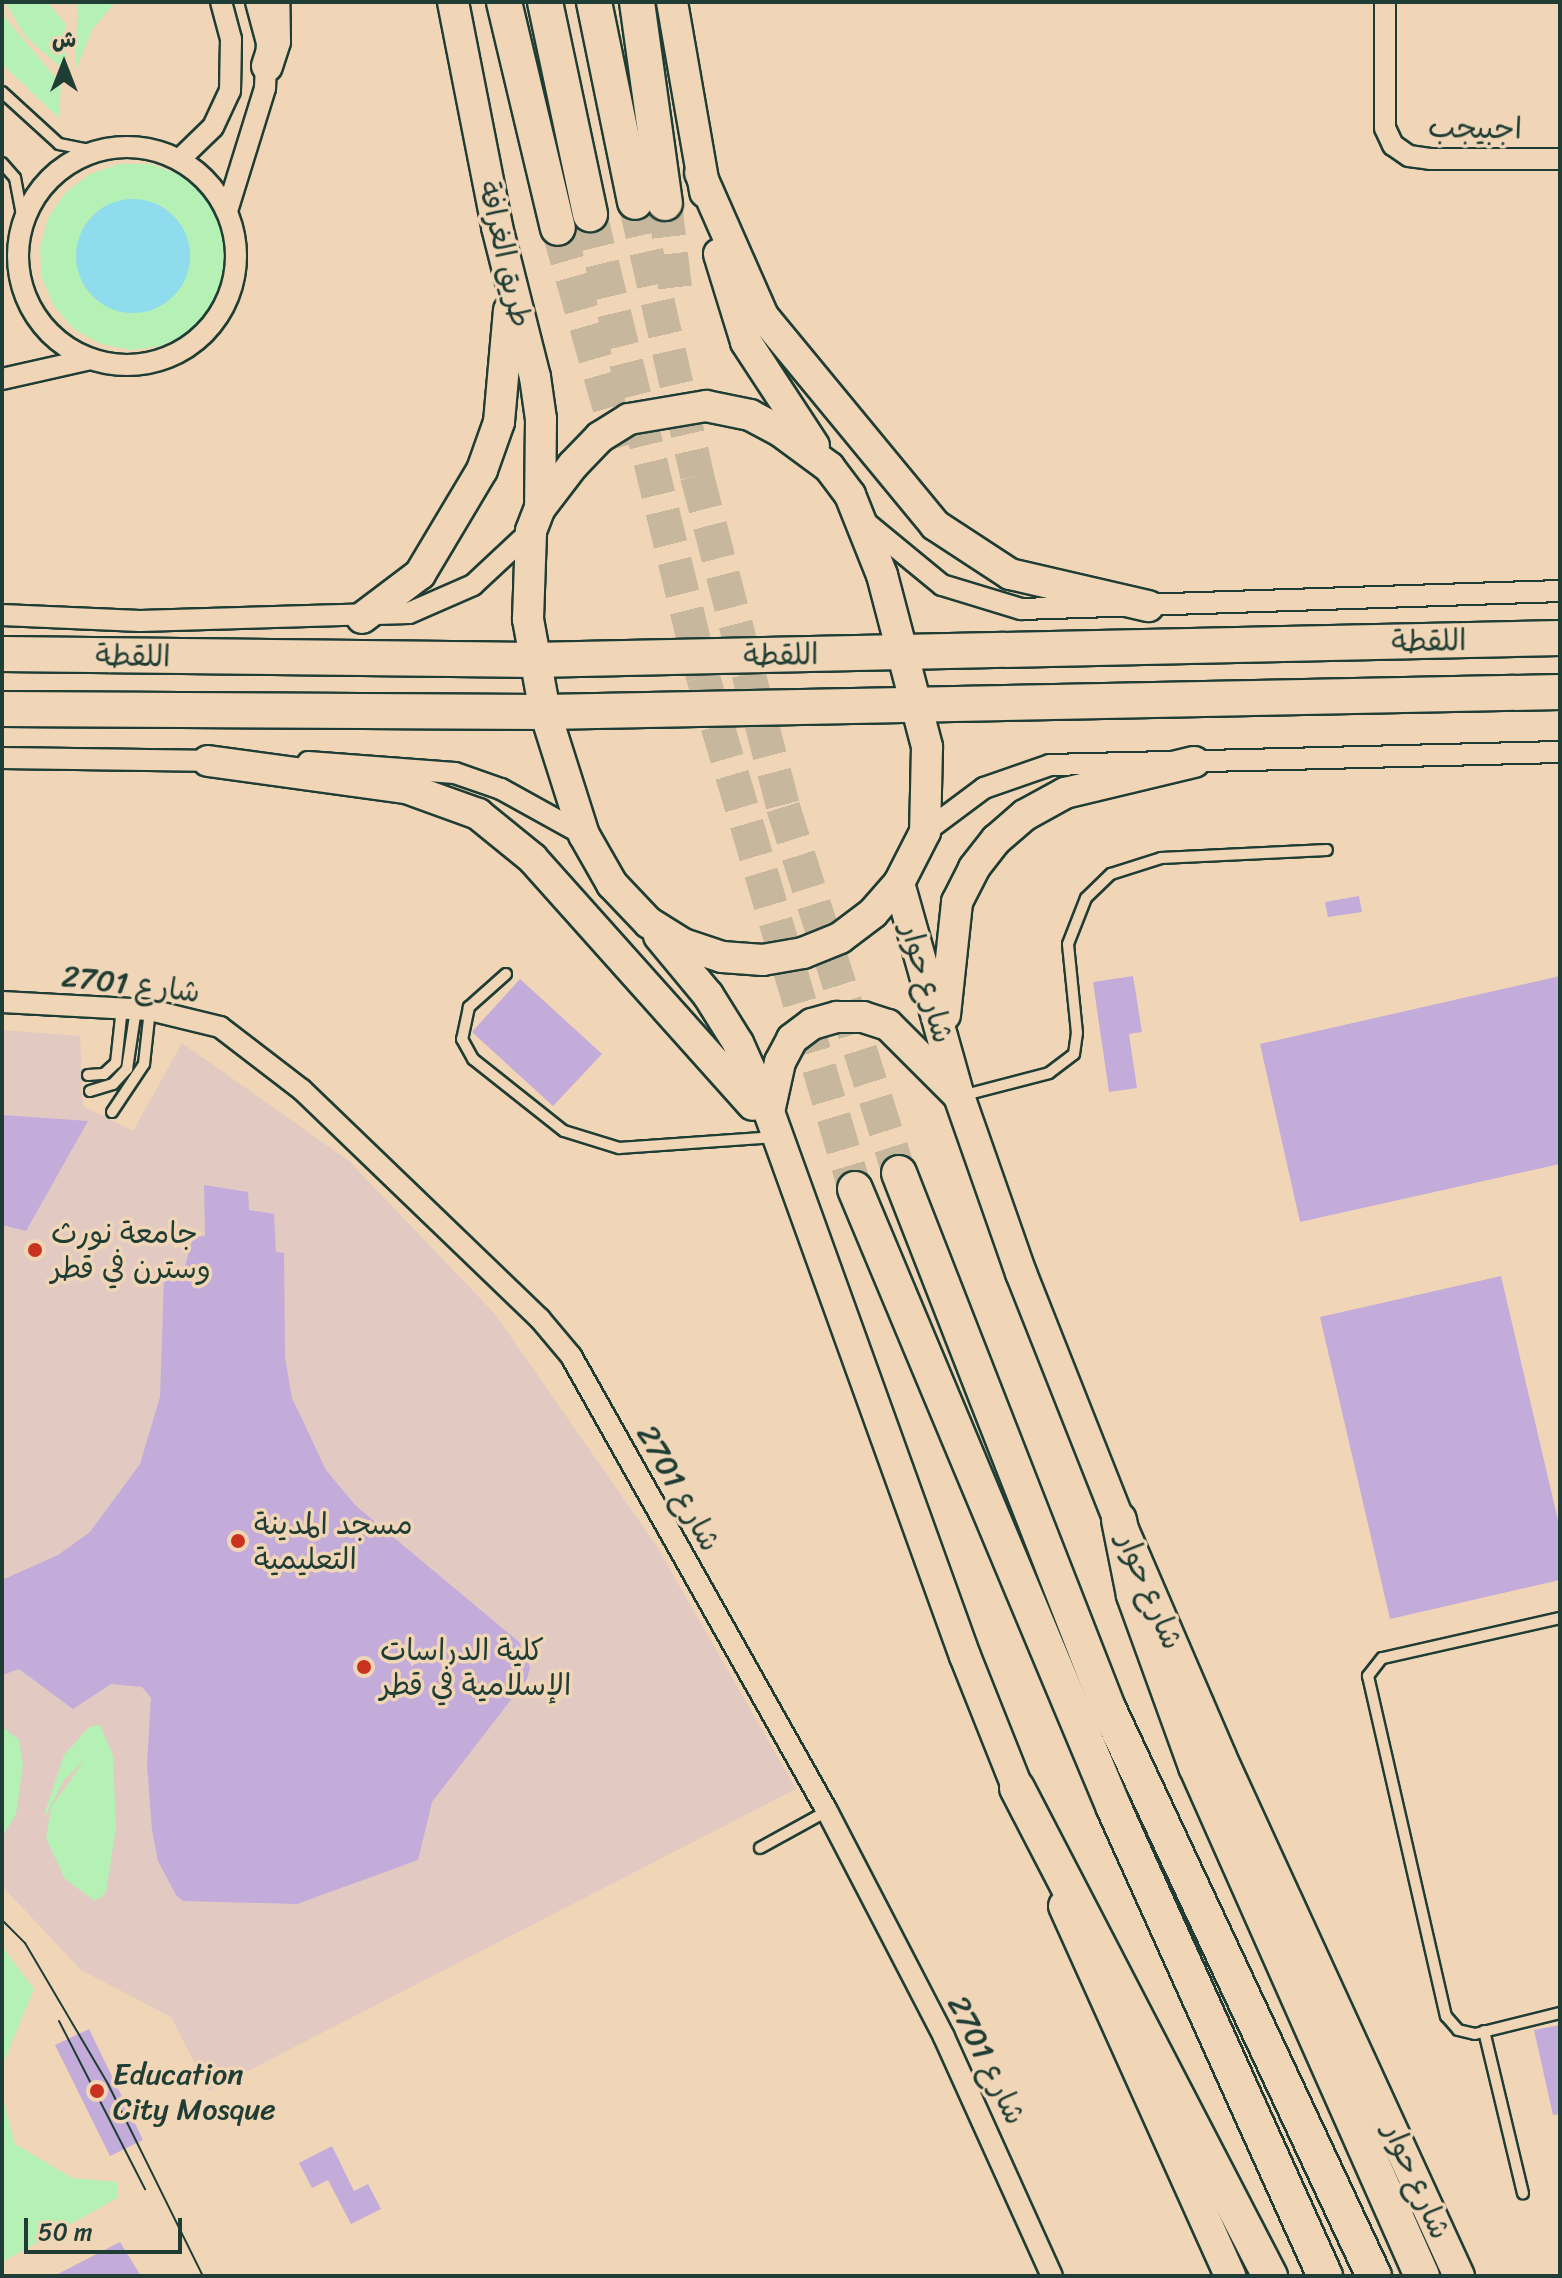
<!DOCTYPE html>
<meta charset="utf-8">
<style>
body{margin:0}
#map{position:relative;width:1562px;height:2278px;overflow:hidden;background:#f0d6b7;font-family:Sriracha,"Playpen Sans Arabic",sans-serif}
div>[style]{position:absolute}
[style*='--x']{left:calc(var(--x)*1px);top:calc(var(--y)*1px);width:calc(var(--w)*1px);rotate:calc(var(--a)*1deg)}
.built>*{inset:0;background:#e2c9c2}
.green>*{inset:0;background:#b5f0b5}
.water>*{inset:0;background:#8edcec}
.round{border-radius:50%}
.building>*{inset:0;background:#c3abda}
.trunk-tunnel>*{height:34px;margin-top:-17px;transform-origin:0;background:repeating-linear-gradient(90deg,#c6b79d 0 34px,transparent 0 51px)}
.roads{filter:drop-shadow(2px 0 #1f3d34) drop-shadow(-2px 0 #1f3d34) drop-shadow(0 2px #1f3d34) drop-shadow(0 -2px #1f3d34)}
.service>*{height:10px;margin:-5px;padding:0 5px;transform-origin:5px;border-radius:5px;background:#f0d6b7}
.minor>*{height:20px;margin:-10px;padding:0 10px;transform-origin:10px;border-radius:10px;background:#f0d6b7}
.minor>.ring{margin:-10px;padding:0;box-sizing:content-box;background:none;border:20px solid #f0d6b7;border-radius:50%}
.secondary>*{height:30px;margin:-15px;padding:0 15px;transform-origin:15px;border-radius:15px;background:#f0d6b7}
.primary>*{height:34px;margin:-17px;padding:0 17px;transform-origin:17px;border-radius:17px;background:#f0d6b7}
.trunk>*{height:34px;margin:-17px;padding:0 17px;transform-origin:17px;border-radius:17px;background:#f0d6b7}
.tram>*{height:2px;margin:-1px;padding:0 1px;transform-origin:1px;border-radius:1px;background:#1f3d34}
.dots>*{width:22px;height:22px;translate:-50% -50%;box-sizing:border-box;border:4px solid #f0d6b7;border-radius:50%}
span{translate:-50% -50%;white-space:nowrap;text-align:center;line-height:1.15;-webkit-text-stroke:7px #f0d6b7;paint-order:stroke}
.street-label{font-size:30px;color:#1f3d34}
.poi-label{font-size:30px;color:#1f3d34}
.left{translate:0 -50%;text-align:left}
.frame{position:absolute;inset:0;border:4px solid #1f3d34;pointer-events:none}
.north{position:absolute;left:24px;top:24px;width:80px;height:80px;-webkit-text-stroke:6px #f0d6b7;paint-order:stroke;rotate:0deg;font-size:22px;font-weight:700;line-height:32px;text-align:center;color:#1f3d34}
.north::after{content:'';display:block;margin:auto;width:28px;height:36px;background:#1f3d34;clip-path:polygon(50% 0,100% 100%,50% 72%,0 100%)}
.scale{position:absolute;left:24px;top:2218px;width:158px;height:36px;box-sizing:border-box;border:4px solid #1f3d34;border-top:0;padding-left:10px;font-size:24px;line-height:28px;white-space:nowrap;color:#1f3d34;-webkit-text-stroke:6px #f0d6b7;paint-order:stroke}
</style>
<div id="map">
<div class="built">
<i style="clip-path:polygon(2px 1030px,80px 1036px,83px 1106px,133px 1131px,182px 1043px,349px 1161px,495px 1314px,656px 1545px,796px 1789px,209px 2091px,171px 2017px,81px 1970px,2px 1886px)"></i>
</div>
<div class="green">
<i style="clip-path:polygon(5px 2px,47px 2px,65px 23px,66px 72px,25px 36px)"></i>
<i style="clip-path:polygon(78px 2px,115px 2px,92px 30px,75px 72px)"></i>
<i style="clip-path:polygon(2px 14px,61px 84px,59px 118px,2px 64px)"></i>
<i style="clip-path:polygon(evenodd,119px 164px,151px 164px,180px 175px,204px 195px,221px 221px,228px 252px,224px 283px,210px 311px,189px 333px,161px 346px,131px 350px,101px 344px,74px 329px,54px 306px,42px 278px,40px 248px,48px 218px,65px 193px,90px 174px,119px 164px,133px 199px,165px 208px,178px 220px,190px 251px,189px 268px,158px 307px,128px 313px,99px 302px,76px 254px,89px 219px,101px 208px,133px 199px)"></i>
<i style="clip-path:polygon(100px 1725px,113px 1756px,116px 1827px,106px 1893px,95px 1901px,65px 1879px,46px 1838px,51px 1807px,84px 1761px,64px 1780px,45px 1817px,45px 1812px,64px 1755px,89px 1727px)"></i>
<i style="clip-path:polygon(2px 1727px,19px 1740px,23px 1764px,16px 1815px,2px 1837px)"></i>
<i style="clip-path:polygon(2px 1946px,34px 1989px,2px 2066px)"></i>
<i style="clip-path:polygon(2px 2095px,15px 2144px,72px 2178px,118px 2182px,117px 2198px,2px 2262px)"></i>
</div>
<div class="water">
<i class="round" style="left:76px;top:199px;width:114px;height:114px"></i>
</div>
<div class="building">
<i style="clip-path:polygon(1359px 896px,1362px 912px,1328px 917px,1325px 902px)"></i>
<i style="clip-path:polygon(1133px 976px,1142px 1032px,1129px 1034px,1137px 1088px,1109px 1092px,1093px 982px)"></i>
<i style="clip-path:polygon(1560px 976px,1560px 1164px,1300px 1222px,1260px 1044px)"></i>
<i style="clip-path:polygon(520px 979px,602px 1054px,553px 1106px,472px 1032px)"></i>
<i style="clip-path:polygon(2px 1115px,88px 1121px,26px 1231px,2px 1225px)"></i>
<i style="clip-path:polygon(204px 1185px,248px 1192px,249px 1210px,274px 1214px,276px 1252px,284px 1253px,285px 1357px,292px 1398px,326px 1470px,356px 1506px,519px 1642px,530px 1667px,527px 1679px,432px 1802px,418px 1860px,297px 1904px,183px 1901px,176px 1895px,158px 1861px,152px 1830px,147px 1764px,151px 1698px,142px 1687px,111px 1684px,73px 1709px,19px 1669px,2px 1675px,2px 1580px,58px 1555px,90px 1532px,140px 1464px,160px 1397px,164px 1281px,184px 1270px,193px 1237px,205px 1236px)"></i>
<i style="clip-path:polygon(1501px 1276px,1560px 1529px,1560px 1580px,1390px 1619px,1320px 1317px)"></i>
<i style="clip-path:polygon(1560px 2025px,1560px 2114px,1553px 2115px,1534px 2030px)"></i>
<i style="clip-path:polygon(89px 2029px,143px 2140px,110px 2156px,55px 2045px)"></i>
<i style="clip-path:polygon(332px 2146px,354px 2191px,368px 2184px,381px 2209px,351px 2224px,328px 2180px,312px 2188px,299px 2163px)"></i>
<i style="clip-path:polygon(120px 2242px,141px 2276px,54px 2276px)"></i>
</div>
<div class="trunk-tunnel">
<i style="--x:635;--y:202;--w:281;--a:77.2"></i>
<i style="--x:697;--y:476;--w:342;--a:75.4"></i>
<i style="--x:783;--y:807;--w:384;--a:72.4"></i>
<i style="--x:665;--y:203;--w:95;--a:83.3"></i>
<i style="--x:590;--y:214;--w:477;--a:76.3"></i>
<i style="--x:703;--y:677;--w:534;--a:73.47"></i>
<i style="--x:558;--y:228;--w:228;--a:74"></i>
</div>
<div class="roads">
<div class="service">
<i style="--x:2;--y:92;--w:77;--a:42.4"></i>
<i style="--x:59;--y:144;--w:37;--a:11"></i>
<i style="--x:2;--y:163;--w:20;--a:49"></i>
<i style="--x:15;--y:178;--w:43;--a:79.2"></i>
<i style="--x:506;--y:974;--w:50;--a:138.3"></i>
<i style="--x:469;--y:1007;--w:33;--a:102"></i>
<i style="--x:462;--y:1039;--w:23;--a:61"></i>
<i style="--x:473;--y:1059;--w:116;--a:38.4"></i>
<i style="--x:564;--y:1131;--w:58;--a:17.2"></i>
<i style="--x:619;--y:1148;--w:157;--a:-4"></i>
<i style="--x:88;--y:1075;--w:16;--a:-4"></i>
<i style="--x:104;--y:1074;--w:16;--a:-43"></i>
<i style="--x:116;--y:1063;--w:55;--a:-83.8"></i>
<i style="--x:90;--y:1091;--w:24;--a:-17"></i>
<i style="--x:113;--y:1084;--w:21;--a:-47"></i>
<i style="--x:127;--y:1069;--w:61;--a:-81.5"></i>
<i style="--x:961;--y:1096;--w:91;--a:-14.6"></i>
<i style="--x:1049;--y:1073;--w:31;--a:-37"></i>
<i style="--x:1074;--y:1054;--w:21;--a:-82"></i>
<i style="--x:1077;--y:1033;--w:89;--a:-95.8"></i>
<i style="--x:1068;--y:944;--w:49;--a:-68.6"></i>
<i style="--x:1086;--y:898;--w:35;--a:-44"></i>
<i style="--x:1111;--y:874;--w:52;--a:-17.7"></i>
<i style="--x:1161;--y:858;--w:166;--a:-2.8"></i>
<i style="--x:112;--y:1112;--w:58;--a:-56.3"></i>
<i style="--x:144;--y:1064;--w:54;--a:-83.7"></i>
<i style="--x:1560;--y:1618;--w:182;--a:167.3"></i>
<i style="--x:1382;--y:1658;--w:23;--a:128"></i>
<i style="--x:1368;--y:1676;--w:349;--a:77.1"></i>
<i style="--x:1446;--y:2016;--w:18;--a:49"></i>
<i style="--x:1458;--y:2030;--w:17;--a:13"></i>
<i style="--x:1475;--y:2034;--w:88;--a:-13.9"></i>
<i style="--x:760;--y:1848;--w:77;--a:-28.9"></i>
<i style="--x:1484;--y:2031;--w:167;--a:76.5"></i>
</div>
<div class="minor">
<i style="--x:1385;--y:2;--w:126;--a:90"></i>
<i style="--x:1385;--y:128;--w:19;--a:65"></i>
<i style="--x:1393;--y:145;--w:19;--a:35"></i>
<i style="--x:1409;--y:156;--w:21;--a:8"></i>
<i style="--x:1430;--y:159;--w:130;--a:0"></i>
<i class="ring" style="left:18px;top:147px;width:198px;height:198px"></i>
<i style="--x:179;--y:160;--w:47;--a:-44.1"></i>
<i style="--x:213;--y:127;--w:40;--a:-65"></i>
<i style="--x:230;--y:91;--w:52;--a:-88.9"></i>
<i style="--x:231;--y:39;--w:38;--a:-105"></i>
<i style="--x:227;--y:211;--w:129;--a:-72.8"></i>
<i style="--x:265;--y:88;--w:45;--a:-87.5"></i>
<i style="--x:267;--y:43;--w:42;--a:-105"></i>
<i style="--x:2;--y:379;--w:91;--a:-12.7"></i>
<i style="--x:864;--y:521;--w:101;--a:39.4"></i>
<i style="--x:942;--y:585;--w:83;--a:16.9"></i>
<i style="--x:1021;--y:609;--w:539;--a:-1.91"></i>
<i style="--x:2;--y:615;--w:138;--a:2.5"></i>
<i style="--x:140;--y:621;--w:269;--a:-1.7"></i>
<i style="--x:409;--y:613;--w:70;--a:-23.6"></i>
<i style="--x:473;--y:585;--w:79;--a:-43"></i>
<i style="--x:2;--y:758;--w:218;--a:0.8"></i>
<i style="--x:308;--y:762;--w:147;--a:4.3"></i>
<i style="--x:455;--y:773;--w:49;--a:19.2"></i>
<i style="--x:501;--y:789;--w:95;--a:29"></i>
<i style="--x:925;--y:832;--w:74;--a:-36.7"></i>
<i style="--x:984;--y:788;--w:70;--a:-19.2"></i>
<i style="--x:1050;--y:765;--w:510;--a:-1.46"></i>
<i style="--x:2;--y:1002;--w:148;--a:3.1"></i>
<i style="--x:150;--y:1010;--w:72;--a:13.7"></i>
<i style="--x:220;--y:1027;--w:103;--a:37.5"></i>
<i style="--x:302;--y:1090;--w:330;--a:43.9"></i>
<i style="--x:540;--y:1319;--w:48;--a:50"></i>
<i style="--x:571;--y:1356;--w:522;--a:60.64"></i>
<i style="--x:827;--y:1811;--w:254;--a:62.6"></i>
<i style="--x:944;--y:2037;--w:262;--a:65.7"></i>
</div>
<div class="secondary">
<i style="--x:453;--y:2;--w:229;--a:78.9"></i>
<i style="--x:497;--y:227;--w:155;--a:75.8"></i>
<i style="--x:535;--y:377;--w:42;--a:81.9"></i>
<i style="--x:541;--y:419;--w:89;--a:90.6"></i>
<i style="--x:672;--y:2;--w:193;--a:80.1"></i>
<i style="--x:267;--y:66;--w:26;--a:-72"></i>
<i style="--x:275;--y:41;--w:39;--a:-91"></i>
<i style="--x:700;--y:173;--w:156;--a:66.2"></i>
<i style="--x:763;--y:316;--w:271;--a:50.5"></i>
<i style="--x:935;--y:525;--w:90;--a:33.2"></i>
<i style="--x:1010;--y:574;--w:142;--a:13.1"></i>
<i style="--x:719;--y:254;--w:92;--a:72.9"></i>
<i style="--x:746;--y:342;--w:124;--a:56.8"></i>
<i style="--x:706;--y:406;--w:45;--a:11.6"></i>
<i style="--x:750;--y:415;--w:34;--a:28"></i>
<i style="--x:780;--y:431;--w:61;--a:36.3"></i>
<i style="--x:829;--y:467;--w:35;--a:53"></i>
<i style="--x:850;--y:495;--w:86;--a:68.2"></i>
<i style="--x:882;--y:575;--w:178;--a:75.3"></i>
<i style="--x:927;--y:747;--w:85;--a:91.3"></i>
<i style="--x:925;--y:832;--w:57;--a:117"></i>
<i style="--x:899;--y:883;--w:40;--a:131"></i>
<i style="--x:873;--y:913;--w:41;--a:142.9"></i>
<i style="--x:840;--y:938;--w:40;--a:158"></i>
<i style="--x:803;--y:953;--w:41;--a:170.1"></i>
<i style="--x:763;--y:960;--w:41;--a:-175.8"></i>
<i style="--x:722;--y:957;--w:41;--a:-161.6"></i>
<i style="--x:683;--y:944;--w:40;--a:-148"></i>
<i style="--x:649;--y:923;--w:54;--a:-133.5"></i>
<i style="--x:612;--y:884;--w:56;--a:-119.7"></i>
<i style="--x:584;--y:835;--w:129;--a:-107.6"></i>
<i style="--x:545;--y:712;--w:95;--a:-100.4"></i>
<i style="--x:528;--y:619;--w:88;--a:-88"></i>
<i style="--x:531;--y:531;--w:25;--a:-69"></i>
<i style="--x:540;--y:508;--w:54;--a:-52.5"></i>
<i style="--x:573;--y:465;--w:39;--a:-46"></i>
<i style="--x:600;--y:437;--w:34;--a:-32"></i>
<i style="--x:629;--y:419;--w:78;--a:-9.6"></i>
<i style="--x:362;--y:618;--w:73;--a:-37.2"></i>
<i style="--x:420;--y:574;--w:121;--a:-59.2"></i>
<i style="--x:482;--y:470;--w:51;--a:-70.5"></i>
<i style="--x:499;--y:422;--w:112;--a:-84.9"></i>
<i style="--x:208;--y:761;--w:200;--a:7.8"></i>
<i style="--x:406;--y:788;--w:77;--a:19.9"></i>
<i style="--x:478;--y:814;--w:70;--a:39.2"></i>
<i style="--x:532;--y:858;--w:331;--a:48.2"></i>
<i style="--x:899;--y:883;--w:221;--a:74.3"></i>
<i style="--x:959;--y:1096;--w:188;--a:70.7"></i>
<i style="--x:1021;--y:1273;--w:266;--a:68.4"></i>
<i style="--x:1119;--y:1520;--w:256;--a:66.7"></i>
<i style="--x:1220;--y:1755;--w:573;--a:65.36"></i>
<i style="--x:659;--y:936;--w:77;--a:50.3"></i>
<i style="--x:708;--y:995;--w:57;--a:58"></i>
<i style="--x:738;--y:1043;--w:76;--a:65.8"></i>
<i style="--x:769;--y:1112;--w:578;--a:70.19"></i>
<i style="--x:965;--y:1656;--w:165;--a:68.3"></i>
<i style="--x:945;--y:1015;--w:114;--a:-83.9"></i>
<i style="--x:957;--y:902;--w:38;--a:-63"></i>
<i style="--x:974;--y:868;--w:36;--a:-52"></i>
<i style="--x:996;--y:840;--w:38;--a:-41"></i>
<i style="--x:1025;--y:815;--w:46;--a:-28.8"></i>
<i style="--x:1065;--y:793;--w:133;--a:-13.5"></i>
<i style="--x:769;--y:1112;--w:51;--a:-77.6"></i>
<i style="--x:780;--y:1062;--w:26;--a:-62"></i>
<i style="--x:792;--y:1039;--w:25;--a:-37"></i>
<i style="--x:812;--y:1024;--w:26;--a:-16"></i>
<i style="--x:837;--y:1017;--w:26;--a:0"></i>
<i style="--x:863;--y:1017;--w:26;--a:18"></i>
<i style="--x:888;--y:1025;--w:99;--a:45"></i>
<i style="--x:1064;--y:1906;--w:406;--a:65.8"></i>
</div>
<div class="primary">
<i style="--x:2;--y:654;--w:531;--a:0.65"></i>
<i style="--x:533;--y:660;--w:1027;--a:-1.23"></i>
<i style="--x:2;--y:709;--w:543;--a:0.32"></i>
<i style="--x:545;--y:712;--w:1015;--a:-1.13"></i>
</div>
<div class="trunk">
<i style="--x:504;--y:2;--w:232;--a:76.6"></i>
<i style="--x:545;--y:2;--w:217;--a:78"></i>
<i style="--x:594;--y:2;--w:204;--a:78.4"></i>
<i style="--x:637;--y:2;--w:203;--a:82.1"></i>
<i style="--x:899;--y:1173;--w:574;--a:68.66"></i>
<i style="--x:1108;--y:1708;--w:627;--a:64.91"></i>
<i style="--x:855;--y:1189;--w:671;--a:67.29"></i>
<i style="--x:1114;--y:1808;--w:513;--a:65.73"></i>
<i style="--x:1119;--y:1520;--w:76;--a:78.7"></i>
<i style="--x:1134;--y:1595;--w:182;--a:70.1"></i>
<i style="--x:1196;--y:1766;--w:558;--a:66.1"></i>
<i style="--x:1017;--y:1788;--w:550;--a:62.6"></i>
</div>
</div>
<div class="tram">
<i style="--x:2;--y:1920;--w:33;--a:45"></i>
<i style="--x:25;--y:1943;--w:164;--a:59.5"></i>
<i style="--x:108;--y:2084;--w:214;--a:63.7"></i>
<i style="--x:59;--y:2021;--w:189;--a:62.9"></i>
</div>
<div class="dots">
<i style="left:35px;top:1250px;background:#c8321e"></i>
<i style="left:238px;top:1541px;background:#c8321e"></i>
<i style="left:364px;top:1667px;background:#c8321e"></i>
<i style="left:97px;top:2091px;background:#c8321e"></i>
</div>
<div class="street-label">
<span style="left:1475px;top:128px;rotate:1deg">اجبيجب</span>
<span style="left:505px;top:254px;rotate:77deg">طريق الغرافة</span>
<span style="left:1429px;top:641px;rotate:-1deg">اللقطة</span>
<span style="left:781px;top:655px;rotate:-1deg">اللقطة</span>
<span style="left:133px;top:656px;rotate:1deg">اللقطة</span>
<span style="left:927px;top:983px;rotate:74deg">شارع حوار</span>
<span style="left:131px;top:984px;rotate:7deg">شارع 2701</span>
<span style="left:679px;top:1488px;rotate:61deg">شارع 2701</span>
<span style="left:1150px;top:1591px;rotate:67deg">شارع حوار</span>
<span style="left:987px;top:2060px;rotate:64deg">شارع 2701</span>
<span style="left:1417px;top:2181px;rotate:66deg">شارع حوار</span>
</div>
<div class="poi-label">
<span class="left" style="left:51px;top:1250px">جامعة نورث<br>وسترن في قطر</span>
<span class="left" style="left:254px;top:1541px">مسجد المدينة<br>التعليمية</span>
<span class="left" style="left:380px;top:1667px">كلية الدراسات<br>الإسلامية في قطر</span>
<span class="left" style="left:113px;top:2091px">Education<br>City Mosque</span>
</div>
<div class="frame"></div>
<div class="north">ش</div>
<div class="scale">50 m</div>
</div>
